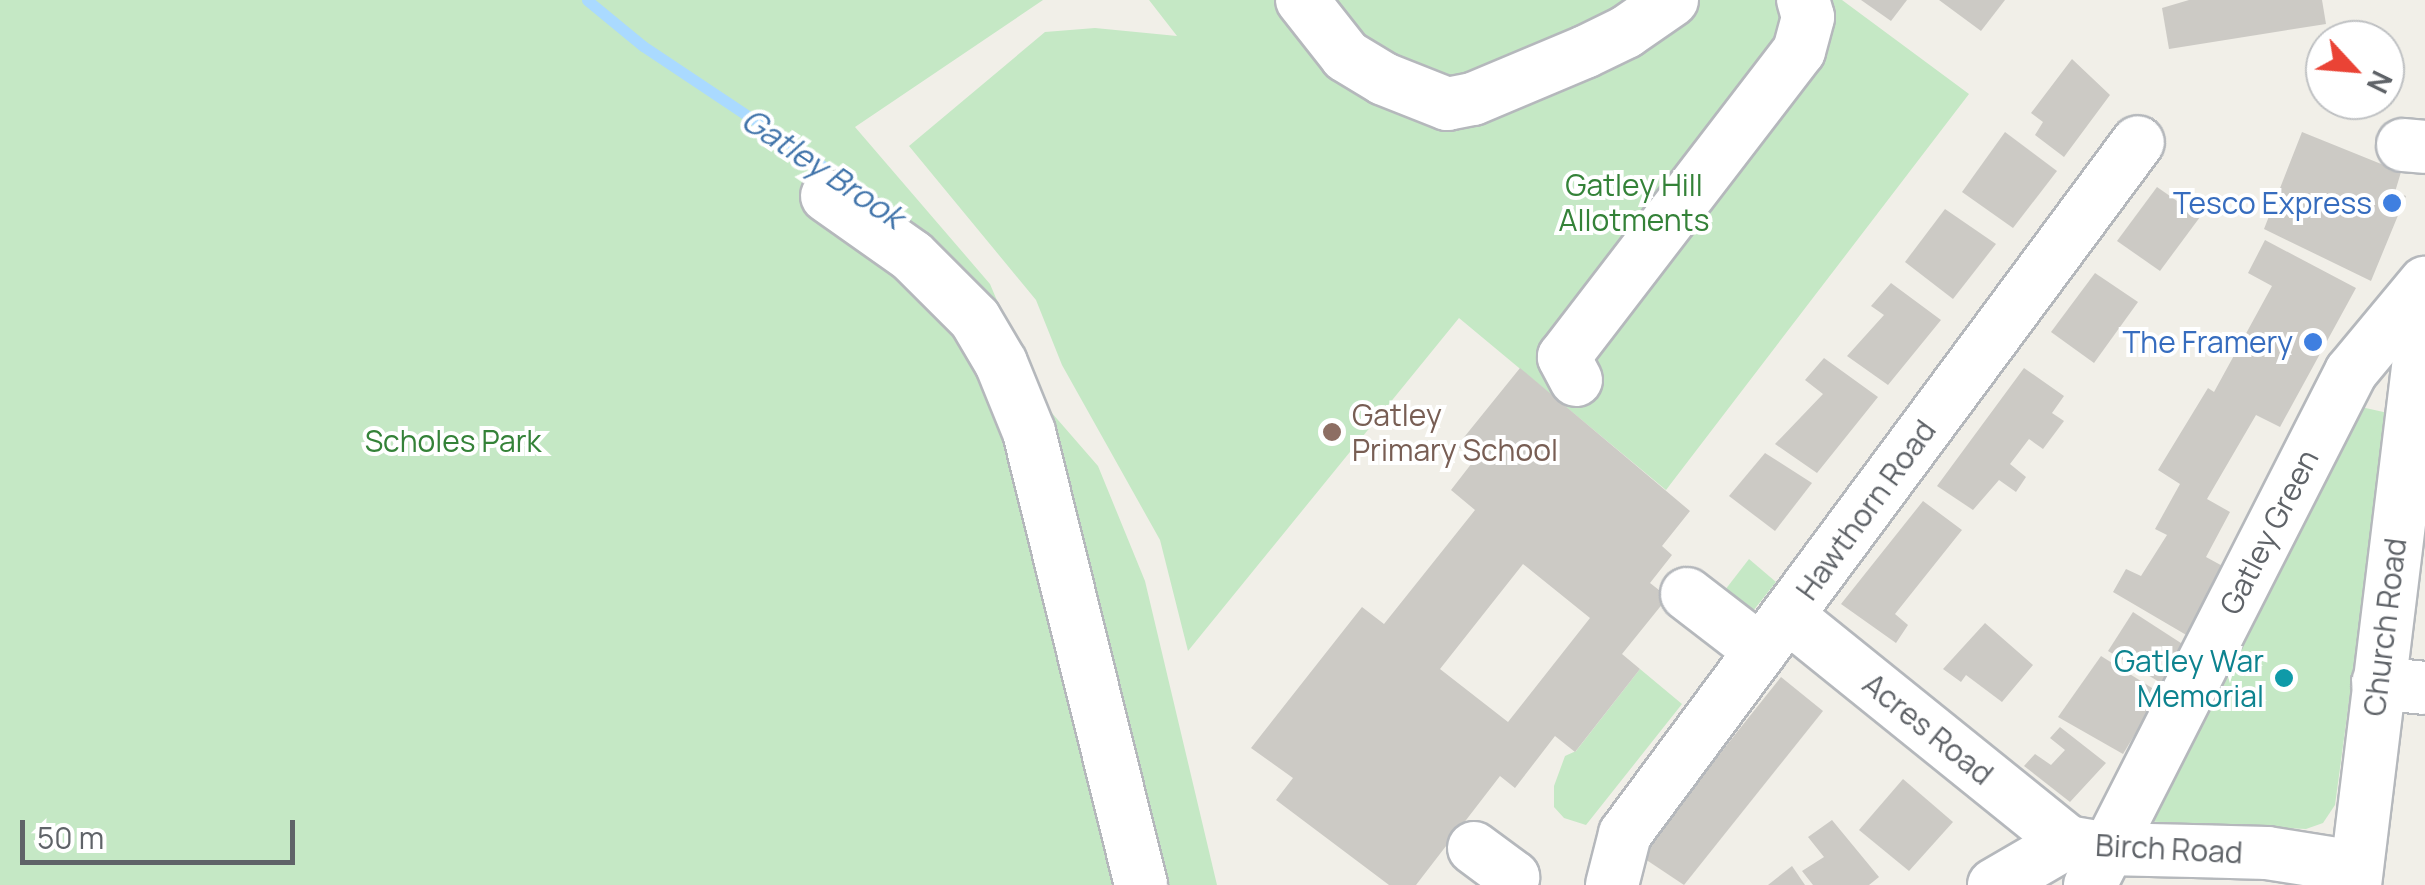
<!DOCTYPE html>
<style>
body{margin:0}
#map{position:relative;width:2425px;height:885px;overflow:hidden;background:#f1efe8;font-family:Manrope,sans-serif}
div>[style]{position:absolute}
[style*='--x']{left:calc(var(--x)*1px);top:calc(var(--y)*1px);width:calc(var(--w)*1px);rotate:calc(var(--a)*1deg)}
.green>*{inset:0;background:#c5e8c5}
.stream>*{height:11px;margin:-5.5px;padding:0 5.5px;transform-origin:5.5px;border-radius:5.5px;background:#aadaff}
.building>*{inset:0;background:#cccac5}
.roads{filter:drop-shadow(2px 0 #b5b8bc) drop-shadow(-2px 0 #b5b8bc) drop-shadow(0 2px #b5b8bc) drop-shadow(0 -2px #b5b8bc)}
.minor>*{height:52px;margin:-26px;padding:0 26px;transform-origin:26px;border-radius:26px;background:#fff}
.dots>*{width:28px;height:28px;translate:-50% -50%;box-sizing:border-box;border:5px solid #fff;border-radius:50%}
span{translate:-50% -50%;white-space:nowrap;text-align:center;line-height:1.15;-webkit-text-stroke:8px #fff;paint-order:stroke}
.park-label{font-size:30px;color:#348238}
.shop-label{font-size:30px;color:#366cbe}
.right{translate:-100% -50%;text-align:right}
.education-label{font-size:30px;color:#785e54}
.left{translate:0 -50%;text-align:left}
.street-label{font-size:30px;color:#5f6368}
.culture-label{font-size:30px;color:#0d838f}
.water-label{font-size:32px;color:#4174aa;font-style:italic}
.north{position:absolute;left:2305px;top:20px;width:100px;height:100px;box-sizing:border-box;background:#fff;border:2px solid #bfc1c3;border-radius:50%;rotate:116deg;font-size:28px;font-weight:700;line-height:40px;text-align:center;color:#5f6368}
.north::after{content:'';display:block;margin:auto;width:35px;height:45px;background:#ea4335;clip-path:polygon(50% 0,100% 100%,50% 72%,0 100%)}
.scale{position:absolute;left:20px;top:820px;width:275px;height:45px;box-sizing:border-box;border:5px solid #5f6368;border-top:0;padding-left:12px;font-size:30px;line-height:35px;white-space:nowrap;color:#5f6368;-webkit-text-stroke:8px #fff;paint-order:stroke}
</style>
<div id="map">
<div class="green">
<i style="clip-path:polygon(0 0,1043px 0,855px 127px,990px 284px,1038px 397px,1098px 466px,1145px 581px,1217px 885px,0 885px)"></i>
<i style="clip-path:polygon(1149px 0,1842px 0,1969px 94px,1666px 490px,1459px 318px,1188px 651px,1160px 540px,1062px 365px,1036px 300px,909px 146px,1045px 32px,1095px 28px,1177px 36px)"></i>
<i style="clip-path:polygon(2361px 407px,2388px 413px,2335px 805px,2323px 823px,2306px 829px,2140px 821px)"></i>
<i style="clip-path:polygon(1749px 559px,1776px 582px,1753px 611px,1725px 590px)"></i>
<i style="clip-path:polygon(1640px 669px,1682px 704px,1586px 825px,1564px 818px,1554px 807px,1554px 786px,1565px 756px,1576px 751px)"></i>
</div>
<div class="stream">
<i style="--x:587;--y:0;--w:72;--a:39.4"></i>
<i style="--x:643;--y:46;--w:238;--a:33.7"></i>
</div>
<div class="building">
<i style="clip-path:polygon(1861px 0,1907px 0,1891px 21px)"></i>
<i style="clip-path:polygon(1939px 0,2005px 0,1981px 31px)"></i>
<i style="clip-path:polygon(2189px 0,2322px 0,2326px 24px,2169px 49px,2162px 8px)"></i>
<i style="clip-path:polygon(2072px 59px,2110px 95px,2064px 157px,2035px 135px,2043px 122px,2031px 113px)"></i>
<i style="clip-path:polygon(2005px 132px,2057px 171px,2013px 228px,1962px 192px)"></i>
<i style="clip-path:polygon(2302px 132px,2401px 172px,2395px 192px,2406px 196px,2371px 281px,2264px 229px)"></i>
<i style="clip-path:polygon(2157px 187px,2200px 217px,2160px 271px,2117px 241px)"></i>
<i style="clip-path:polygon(1945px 209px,1996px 244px,1953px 299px,1905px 262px)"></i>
<i style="clip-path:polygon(2265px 240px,2356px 288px,2280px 427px,2256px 415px,2207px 499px,2230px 512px,2206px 557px,2228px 569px,2188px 636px,2113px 592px,2126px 569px,2141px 576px,2167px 535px,2155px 529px,2180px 484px,2158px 470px,2208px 388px,2214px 392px,2272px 286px,2248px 273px)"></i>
<i style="clip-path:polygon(2095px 273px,2138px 302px,2094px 363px,2051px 332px)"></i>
<i style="clip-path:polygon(1891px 283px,1941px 320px,1888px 385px,1847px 356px,1884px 315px,1871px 306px)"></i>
<i style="clip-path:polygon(1824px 358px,1878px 397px,1817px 473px,1775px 444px,1823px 394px,1805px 380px)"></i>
<i style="clip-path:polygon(evenodd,1520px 368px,1690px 511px,1662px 546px,1672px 555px,1650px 583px,1668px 597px,1622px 654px,1640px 669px,1575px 752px,1555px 736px,1515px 788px,1500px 776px,1416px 885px,1389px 885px,1276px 800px,1293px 778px,1251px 748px,1362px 607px,1384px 624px,1475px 510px,1451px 490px,1475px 459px,1457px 446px,1520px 368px,1523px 564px,1590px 618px,1508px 722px,1440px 669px,1523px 564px)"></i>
<i style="clip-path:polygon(2024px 368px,2064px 396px,2052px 413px,2064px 421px,2043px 449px,2029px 439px,2010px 464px,2026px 477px,2016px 492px,1999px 480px,1973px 510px,1937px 486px)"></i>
<i style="clip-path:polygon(1765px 453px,1812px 483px,1775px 531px,1729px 496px)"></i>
<i style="clip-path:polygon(1923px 501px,1962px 530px,1895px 614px,1908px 625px,1896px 643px,1841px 604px)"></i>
<i style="clip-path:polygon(2133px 612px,2184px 645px,2161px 683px,2108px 651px)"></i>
<i style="clip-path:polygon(1985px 623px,2033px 665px,2002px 702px,1966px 675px,1961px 682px,1943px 669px)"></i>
<i style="clip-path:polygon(2101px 656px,2160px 693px,2123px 754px,2058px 717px)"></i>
<i style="clip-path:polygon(1781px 677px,1823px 711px,1684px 885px,1639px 855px)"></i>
<i style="clip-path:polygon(2060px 727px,2106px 763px,2070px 802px,2024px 766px,2035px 754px,2051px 765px,2065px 750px,2050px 738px)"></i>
<i style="clip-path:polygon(1903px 779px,1953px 822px,1909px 871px,1859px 830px)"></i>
<i style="clip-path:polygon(1832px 820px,1879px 877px,1869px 885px,1813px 885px,1802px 871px,1824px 857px,1808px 837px)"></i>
<i style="clip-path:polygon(1792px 866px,1805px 885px,1768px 885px)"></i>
</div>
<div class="roads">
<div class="minor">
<i style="--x:1302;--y:0;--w:71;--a:51.8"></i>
<i style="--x:1346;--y:56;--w:44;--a:31.2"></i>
<i style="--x:1384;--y:79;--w:68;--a:21.6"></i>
<i style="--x:1447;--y:104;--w:26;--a:-11"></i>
<i style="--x:1473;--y:99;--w:121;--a:-22.8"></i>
<i style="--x:1585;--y:52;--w:46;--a:-26"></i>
<i style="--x:1626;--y:32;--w:56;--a:-34.8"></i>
<i style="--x:2403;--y:145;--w:22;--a:5"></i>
<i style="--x:827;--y:196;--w:104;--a:35.2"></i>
<i style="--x:912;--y:256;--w:89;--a:45"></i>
<i style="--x:975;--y:319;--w:51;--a:59.4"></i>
<i style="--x:1001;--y:363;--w:74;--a:67.9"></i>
<i style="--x:1029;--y:432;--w:467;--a:76.1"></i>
<i style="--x:1576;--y:380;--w:26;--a:-118"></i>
<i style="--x:1564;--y:357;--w:386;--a:-52.5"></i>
<i style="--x:1799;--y:51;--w:35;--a:-75"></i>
<i style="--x:1808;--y:17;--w:18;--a:-106"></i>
<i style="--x:1687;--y:594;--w:93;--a:37.6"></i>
<i style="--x:1788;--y:616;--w:360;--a:38.9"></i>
<i style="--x:2378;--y:683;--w:47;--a:6.1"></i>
<i style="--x:1474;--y:848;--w:49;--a:36.6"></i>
<i style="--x:1513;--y:877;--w:8;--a:104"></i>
<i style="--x:1612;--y:885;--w:53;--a:-75.7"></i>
<i style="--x:1625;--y:834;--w:861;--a:-53.45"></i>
<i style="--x:1994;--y:885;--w:86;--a:-30.2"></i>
<i style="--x:2068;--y:842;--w:40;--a:10"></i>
<i style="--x:2107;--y:849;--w:160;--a:1.4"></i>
<i style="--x:2267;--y:853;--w:89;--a:9"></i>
<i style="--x:2090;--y:885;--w:576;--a:-63.03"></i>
<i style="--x:2351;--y:372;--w:116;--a:-50.3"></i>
<i style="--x:2355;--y:885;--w:579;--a:-83.06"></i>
</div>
</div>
<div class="dots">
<i style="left:2392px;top:203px;background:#3f7fe0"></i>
<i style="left:2313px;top:342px;background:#3f7fe0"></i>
<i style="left:1332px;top:432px;background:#8d6e63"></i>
<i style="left:2284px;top:678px;background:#0f9aa8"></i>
</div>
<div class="park-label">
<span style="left:1634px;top:202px">Gatley Hill<br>Allotments</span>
<span style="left:453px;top:441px">Scholes Park</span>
</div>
<div class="shop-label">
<span class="right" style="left:2372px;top:203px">Tesco Express</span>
<span class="right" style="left:2293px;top:342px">The Framery</span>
</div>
<div class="education-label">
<span class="left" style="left:1352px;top:432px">Gatley<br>Primary School</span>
</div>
<div class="street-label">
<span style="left:1866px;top:510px;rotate:-54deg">Hawthorn Road</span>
<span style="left:2269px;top:532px;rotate:-63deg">Gatley Green</span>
<span style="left:2385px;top:627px;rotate:-83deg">Church Road</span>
<span style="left:1928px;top:729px;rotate:39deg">Acres Road</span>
<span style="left:2169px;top:849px;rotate:3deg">Birch Road</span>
</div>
<div class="culture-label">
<span class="right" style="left:2264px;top:678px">Gatley War<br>Memorial</span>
</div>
<div class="water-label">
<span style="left:823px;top:168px;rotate:34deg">Gatley Brook</span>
</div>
<div class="north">N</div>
<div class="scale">50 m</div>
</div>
